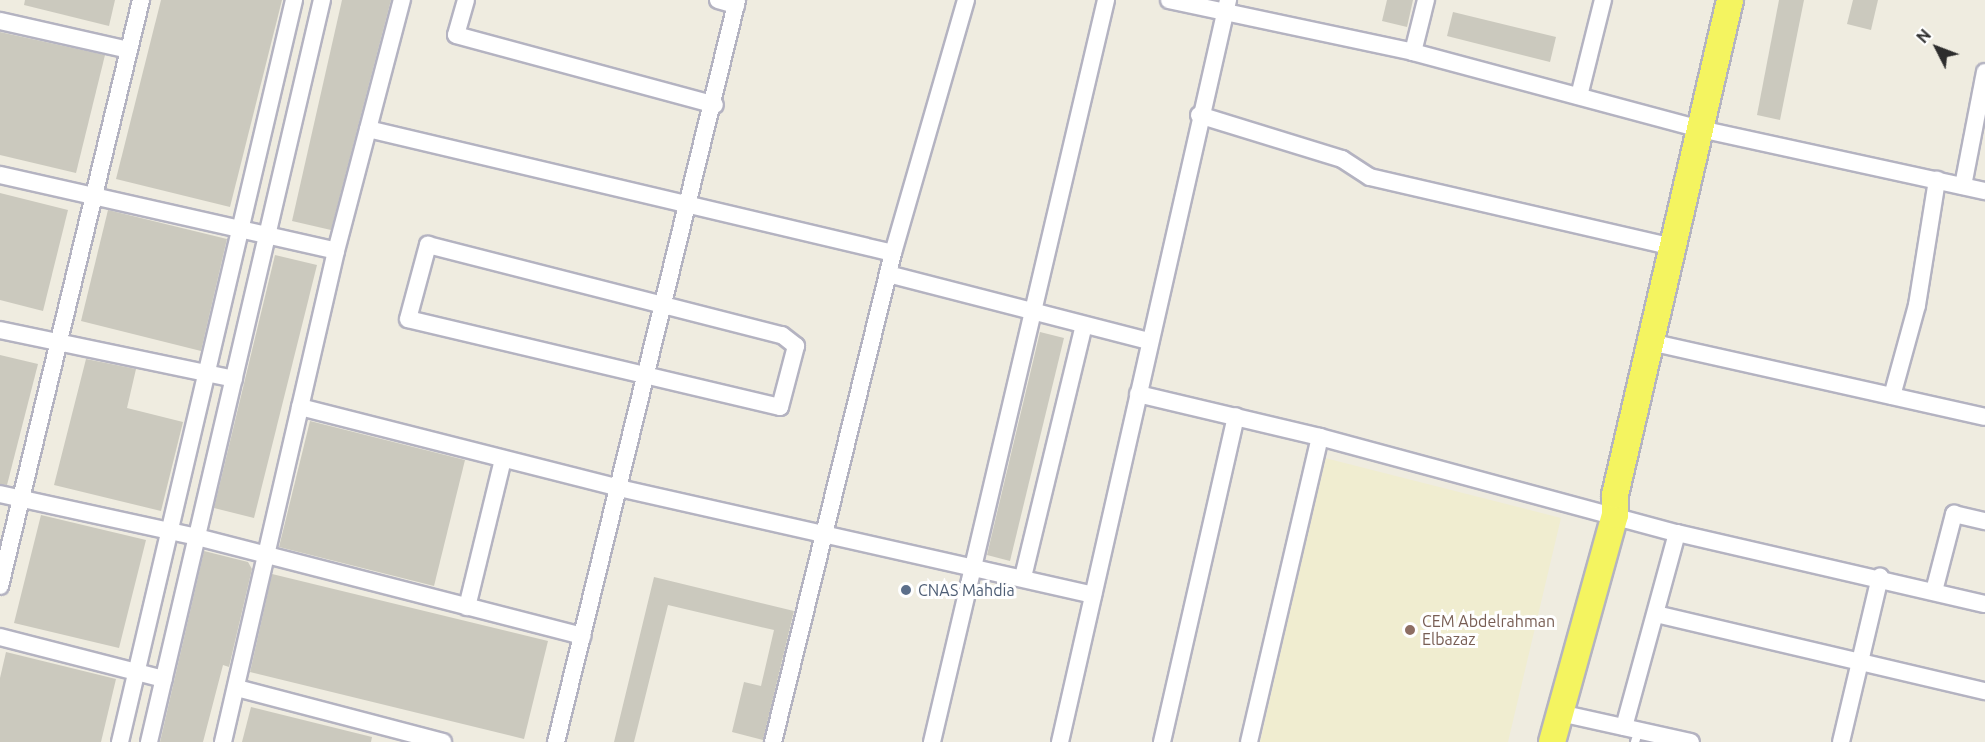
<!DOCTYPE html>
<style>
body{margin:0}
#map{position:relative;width:1985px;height:742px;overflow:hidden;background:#efece0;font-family:Ubuntu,sans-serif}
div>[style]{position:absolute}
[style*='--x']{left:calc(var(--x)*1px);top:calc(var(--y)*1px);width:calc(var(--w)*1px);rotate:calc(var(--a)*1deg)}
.education>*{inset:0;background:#f0edd0}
.building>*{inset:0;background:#cbc9be}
.roads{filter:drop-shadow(2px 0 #b4b3c1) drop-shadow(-2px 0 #b4b3c1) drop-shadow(0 2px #b4b3c1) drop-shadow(0 -2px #b4b3c1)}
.service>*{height:8px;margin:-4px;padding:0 4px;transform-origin:4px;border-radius:4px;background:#fff}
.minor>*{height:16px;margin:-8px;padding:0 8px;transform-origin:8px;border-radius:8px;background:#fff}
.primary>*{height:26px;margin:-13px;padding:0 13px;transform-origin:13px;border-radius:13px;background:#f4f460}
.dots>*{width:16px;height:16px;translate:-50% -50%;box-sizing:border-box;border:3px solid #fff;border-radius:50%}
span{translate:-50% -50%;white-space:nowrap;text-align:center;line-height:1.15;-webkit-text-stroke:6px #fff;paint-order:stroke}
.service-label{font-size:16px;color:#4e5e75}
.left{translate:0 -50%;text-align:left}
.education-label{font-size:16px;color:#785e54}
.north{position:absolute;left:1907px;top:18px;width:60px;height:60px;-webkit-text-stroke:4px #fff;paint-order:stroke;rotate:312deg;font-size:16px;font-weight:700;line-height:24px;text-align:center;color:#2d2d2d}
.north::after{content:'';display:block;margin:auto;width:21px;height:27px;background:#2d2d2d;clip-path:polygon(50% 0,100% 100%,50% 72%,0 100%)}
</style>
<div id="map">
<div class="education">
<i style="clip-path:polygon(1325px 458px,1561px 518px,1508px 742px,1260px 742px)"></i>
</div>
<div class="building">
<i style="clip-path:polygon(25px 0,115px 0,109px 26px,24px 5px)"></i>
<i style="clip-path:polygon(161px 0,282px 0,230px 207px,116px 179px)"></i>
<i style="clip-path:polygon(342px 0,391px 0,331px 230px,292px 221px)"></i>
<i style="clip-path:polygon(1387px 0,1413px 0,1407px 27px,1382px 21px)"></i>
<i style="clip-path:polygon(1779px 0,1804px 0,1780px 120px,1757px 115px)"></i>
<i style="clip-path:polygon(1853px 0,1878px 0,1871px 30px,1847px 24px)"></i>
<i style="clip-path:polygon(1453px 12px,1556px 37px,1550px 62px,1447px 36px)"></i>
<i style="clip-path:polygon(0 32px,105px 55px,76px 173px,0 155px)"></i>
<i style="clip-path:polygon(0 193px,68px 210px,43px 311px,0 300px)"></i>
<i style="clip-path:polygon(108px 210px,227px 239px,201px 351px,81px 321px)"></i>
<i style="clip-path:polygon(275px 255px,317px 265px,254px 518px,214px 508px)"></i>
<i style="clip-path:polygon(1040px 332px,1064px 338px,1010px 561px,987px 555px)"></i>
<i style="clip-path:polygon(0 355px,38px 364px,7px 485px,0 484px)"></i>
<i style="clip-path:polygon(86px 359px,136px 369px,127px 408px,183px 422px,161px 511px,54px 485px)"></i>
<i style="clip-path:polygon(310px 421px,465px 460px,434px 586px,279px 547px)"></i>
<i style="clip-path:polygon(41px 515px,146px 540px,119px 648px,14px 623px)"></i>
<i style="clip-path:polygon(204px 551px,248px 562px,252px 569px,229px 667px,223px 665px,203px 742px,160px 742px)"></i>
<i style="clip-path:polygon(272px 574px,548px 641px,524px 739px,250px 672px)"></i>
<i style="clip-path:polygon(654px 577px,794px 611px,763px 740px,732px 732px,744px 682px,761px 686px,774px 630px,668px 605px,634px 742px,614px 742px)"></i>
<i style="clip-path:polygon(6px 652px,116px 679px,101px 742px,0 742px,0 678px)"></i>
<i style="clip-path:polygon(251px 707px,372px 737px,371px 742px,242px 742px)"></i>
</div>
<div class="roads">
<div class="service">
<i style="--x:1635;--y:742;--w:13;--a:-72"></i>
</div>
<div class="minor">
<i style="--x:466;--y:0;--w:36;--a:106"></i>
<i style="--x:456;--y:35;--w:268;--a:15.1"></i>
<i style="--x:718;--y:0;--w:19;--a:16"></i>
<i style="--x:1169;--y:0;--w:249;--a:12"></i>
<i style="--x:1413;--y:52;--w:297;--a:15"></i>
<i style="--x:1700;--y:129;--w:292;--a:12.3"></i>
<i style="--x:0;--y:21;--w:132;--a:12.7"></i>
<i style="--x:1413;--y:52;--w:54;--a:-76"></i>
<i style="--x:1579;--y:96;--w:99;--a:-76"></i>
<i style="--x:1199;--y:115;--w:150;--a:17.1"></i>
<i style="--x:1342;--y:159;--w:33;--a:33"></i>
<i style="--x:1370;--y:177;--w:311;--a:13"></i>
<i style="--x:368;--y:129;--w:539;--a:13.29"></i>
<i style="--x:0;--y:175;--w:344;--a:12.7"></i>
<i style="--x:1963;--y:186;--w:116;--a:-79.1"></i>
<i style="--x:428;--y:245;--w:365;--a:14.3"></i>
<i style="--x:782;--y:335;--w:18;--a:38"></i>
<i style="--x:796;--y:346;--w:63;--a:104.7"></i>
<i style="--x:780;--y:407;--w:382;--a:-166.7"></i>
<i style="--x:408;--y:319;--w:77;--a:-74.9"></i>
<i style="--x:888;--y:274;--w:269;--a:14.4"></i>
<i style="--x:0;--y:330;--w:239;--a:11.8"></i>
<i style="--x:1650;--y:342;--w:343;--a:12.6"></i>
<i style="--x:1138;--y:394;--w:187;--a:13.3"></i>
<i style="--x:1320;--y:437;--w:370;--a:15.1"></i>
<i style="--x:1677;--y:533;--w:316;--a:13"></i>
<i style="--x:1892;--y:396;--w:94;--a:-74.6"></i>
<i style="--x:1917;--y:305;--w:127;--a:-80.9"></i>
<i style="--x:300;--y:407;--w:329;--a:14.2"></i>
<i style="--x:619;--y:488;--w:486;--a:12.7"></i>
<i style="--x:0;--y:494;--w:202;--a:12.3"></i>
<i style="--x:197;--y:537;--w:398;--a:14.4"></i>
<i style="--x:1023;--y:577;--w:259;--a:-76.4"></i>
<i style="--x:0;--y:586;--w:603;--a:-76.47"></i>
<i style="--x:1934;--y:591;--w:80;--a:-75.4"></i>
<i style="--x:1954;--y:514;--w:32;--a:13"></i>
<i style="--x:467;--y:607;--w:152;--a:-76.3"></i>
<i style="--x:1656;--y:614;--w:338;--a:13.2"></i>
<i style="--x:0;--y:637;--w:169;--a:14.4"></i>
<i style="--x:237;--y:688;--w:213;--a:14.7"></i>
<i style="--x:1560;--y:713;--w:134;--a:12.5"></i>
<i style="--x:1624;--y:727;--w:201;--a:-74.7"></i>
<i style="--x:120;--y:742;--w:762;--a:-76.8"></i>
<i style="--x:149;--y:742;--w:762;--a:-76.88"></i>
<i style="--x:223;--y:742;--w:504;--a:-77.04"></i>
<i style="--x:336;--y:251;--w:260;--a:-75.3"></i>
<i style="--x:556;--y:742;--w:764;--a:-76.29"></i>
<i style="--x:773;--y:742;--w:504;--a:-76.21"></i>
<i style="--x:893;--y:253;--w:263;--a:-73.9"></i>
<i style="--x:932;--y:742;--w:762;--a:-76.8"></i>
<i style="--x:1060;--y:742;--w:761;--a:-77.24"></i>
<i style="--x:1162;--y:742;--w:334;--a:-77.2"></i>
<i style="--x:1249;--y:742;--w:313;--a:-76.9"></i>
<i style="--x:1841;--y:742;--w:170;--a:-76.7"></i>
</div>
<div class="primary">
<i style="--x:1552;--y:742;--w:236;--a:-74.5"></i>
<i style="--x:1615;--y:515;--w:20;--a:-90"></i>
<i style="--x:1615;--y:495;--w:508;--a:-76.92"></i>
</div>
</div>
<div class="dots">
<i style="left:906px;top:590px;background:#5c6f8a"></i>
<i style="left:1410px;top:630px;background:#8d6e63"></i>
</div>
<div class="service-label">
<span class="left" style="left:918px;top:590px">CNAS Mahdia</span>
</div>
<div class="education-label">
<span class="left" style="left:1422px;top:630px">CEM Abdelrahman<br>Elbazaz</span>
</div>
<div class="north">N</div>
</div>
